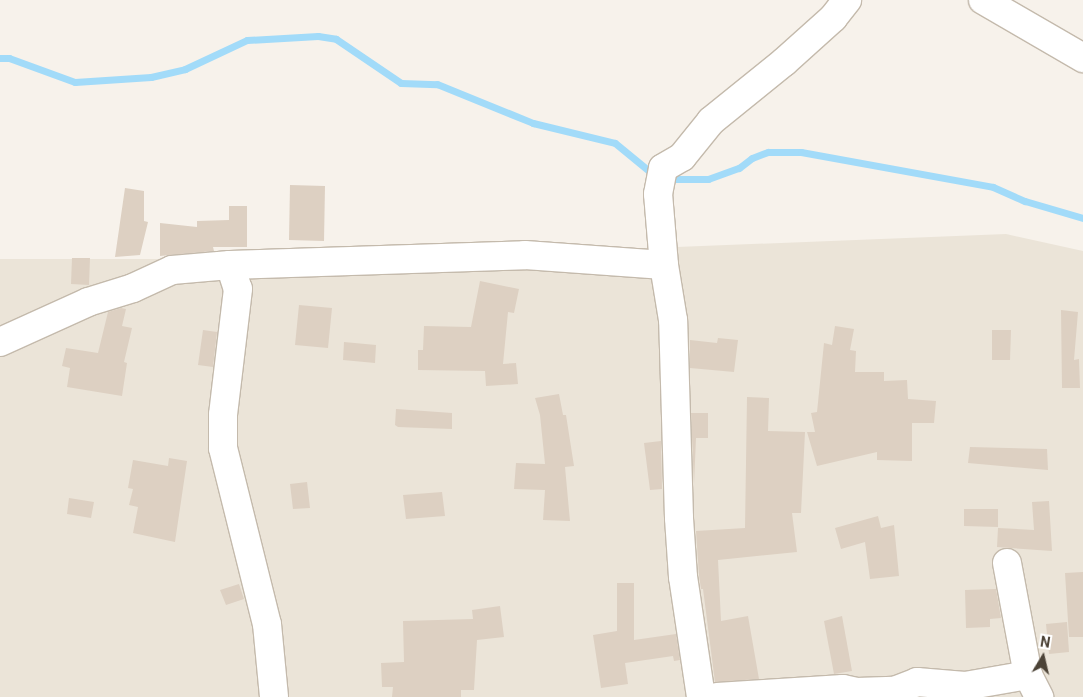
<!DOCTYPE html>
<style>
body{margin:0}
#map{position:relative;width:1083px;height:697px;overflow:hidden;background:#f7f2eb;font-family:Roboto,sans-serif}
div>[style]{position:absolute}
[style*='--x']{left:calc(var(--x)*1px);top:calc(var(--y)*1px);width:calc(var(--w)*1px);rotate:calc(var(--a)*1deg)}
.residential>*{inset:0;background:#ebe4d8}
.stream>*{height:7px;margin:-3.5px;padding:0 3.5px;transform-origin:3.5px;border-radius:3.5px;background:#a2dbf9}
.building>*{inset:0;background:#ddd0c2}
.roads{filter:drop-shadow(1px 0 #c4baac) drop-shadow(-1px 0 #c4baac) drop-shadow(0 1px #c4baac) drop-shadow(0 -1px #c4baac)}
.minor>*{height:28px;margin:-14px;padding:0 14px;transform-origin:14px;border-radius:14px;background:#fff}
span{translate:-50% -50%;white-space:nowrap;text-align:center;line-height:1.15;-webkit-text-stroke:4px #fff;paint-order:stroke}
.north{position:absolute;left:1018px;top:632px;width:50px;height:50px;-webkit-text-stroke:4px #fff;paint-order:stroke;rotate:9deg;font-size:14px;font-weight:700;line-height:20px;text-align:center;color:#4c4337}
.north::after{content:'';display:block;margin:auto;width:18px;height:22px;background:#4c4337;clip-path:polygon(50% 0,100% 100%,50% 72%,0 100%)}
</style>
<div id="map">
<div class="residential">
<i style="clip-path:polygon(1006px 234px,1083px 251px,1083px 697px,0 697px,0 259px,373px 259px)"></i>
</div>
<div class="stream">
<i style="--x:0;--y:58;--w:9;--a:0"></i>
<i style="--x:9;--y:58;--w:70;--a:20"></i>
<i style="--x:75;--y:82;--w:76;--a:-3.8"></i>
<i style="--x:151;--y:77;--w:35;--a:-13"></i>
<i style="--x:185;--y:69;--w:68;--a:-25.1"></i>
<i style="--x:247;--y:40;--w:71;--a:-3.2"></i>
<i style="--x:318;--y:36;--w:18;--a:9"></i>
<i style="--x:336;--y:39;--w:78;--a:34.1"></i>
<i style="--x:401;--y:83;--w:36;--a:2"></i>
<i style="--x:437;--y:84;--w:104;--a:22.1"></i>
<i style="--x:533;--y:123;--w:84;--a:13.7"></i>
<i style="--x:615;--y:143;--w:50;--a:39.4"></i>
<i style="--x:666;--y:179;--w:42;--a:0"></i>
<i style="--x:708;--y:179;--w:33;--a:-20"></i>
<i style="--x:739;--y:168;--w:16;--a:-38"></i>
<i style="--x:752;--y:158;--w:17;--a:-21"></i>
<i style="--x:768;--y:152;--w:33;--a:0"></i>
<i style="--x:801;--y:152;--w:195;--a:10.3"></i>
<i style="--x:993;--y:187;--w:35;--a:24"></i>
<i style="--x:1025;--y:201;--w:60;--a:16.3"></i>
</div>
<div class="building">
<i style="clip-path:polygon(290px 185px,325px 186px,324px 241px,289px 240px)"></i>
<i style="clip-path:polygon(125px 188px,144px 191px,144px 221px,148px 222px,140px 255px,115px 257px)"></i>
<i style="clip-path:polygon(229px 206px,247px 206px,247px 247px,213px 247px,214px 251px,160px 256px,160px 223px,197px 227px,197px 221px,229px 220px)"></i>
<i style="clip-path:polygon(72px 258px,90px 258px,89px 285px,71px 284px)"></i>
<i style="clip-path:polygon(480px 281px,519px 289px,514px 313px,508px 312px,503px 364px,516px 363px,518px 384px,486px 386px,485px 371px,418px 370px,418px 350px,423px 350px,424px 326px,471px 327px)"></i>
<i style="clip-path:polygon(299px 305px,332px 308px,328px 348px,295px 345px)"></i>
<i style="clip-path:polygon(121px 308px,126px 309px,122px 326px,132px 328px,124px 362px,127px 363px,122px 396px,67px 387px,70px 368px,62px 366px,66px 348px,98px 353px,108px 312px)"></i>
<i style="clip-path:polygon(1061px 310px,1078px 312px,1074px 360px,1079px 359px,1080px 388px,1062px 388px)"></i>
<i style="clip-path:polygon(835px 326px,854px 329px,850px 350px,856px 351px,855px 372px,884px 372px,884px 381px,907px 380px,908px 399px,936px 401px,934px 423px,912px 423px,912px 461px,877px 460px,877px 452px,817px 466px,807px 432px,815px 432px,811px 413px,817px 412px,824px 343px,832px 345px)"></i>
<i style="clip-path:polygon(203px 330px,217px 332px,213px 367px,198px 365px)"></i>
<i style="clip-path:polygon(992px 330px,1011px 330px,1010px 360px,992px 360px)"></i>
<i style="clip-path:polygon(718px 338px,738px 340px,734px 372px,690px 368px,690px 340px,717px 343px)"></i>
<i style="clip-path:polygon(344px 342px,376px 345px,375px 363px,343px 360px)"></i>
<i style="clip-path:polygon(559px 394px,563px 415px,566px 415px,574px 466px,565px 467px,570px 521px,543px 520px,545px 490px,514px 489px,516px 463px,545px 464px,540px 415px,535px 398px)"></i>
<i style="clip-path:polygon(747px 397px,769px 398px,768px 431px,805px 432px,801px 513px,792px 513px,797px 552px,718px 560px,721px 621px,748px 616px,759px 679px,715px 682px,703px 589px,701px 589px,699px 575px,696px 531px,745px 528px)"></i>
<i style="clip-path:polygon(396px 409px,452px 413px,452px 429px,398px 427px,395px 425px)"></i>
<i style="clip-path:polygon(691px 413px,708px 413px,708px 438px,696px 438px,694px 485px)"></i>
<i style="clip-path:polygon(661px 441px,662px 489px,650px 490px,644px 443px)"></i>
<i style="clip-path:polygon(970px 447px,1047px 449px,1048px 470px,968px 463px)"></i>
<i style="clip-path:polygon(169px 458px,187px 461px,175px 542px,133px 533px,138px 507px,129px 505px,133px 489px,128px 488px,133px 460px,168px 466px)"></i>
<i style="clip-path:polygon(307px 482px,310px 508px,293px 509px,290px 484px)"></i>
<i style="clip-path:polygon(442px 492px,445px 516px,406px 519px,403px 495px)"></i>
<i style="clip-path:polygon(69px 498px,94px 502px,91px 518px,67px 514px)"></i>
<i style="clip-path:polygon(1049px 501px,1052px 551px,997px 547px,998px 528px,1034px 530px,1032px 502px)"></i>
<i style="clip-path:polygon(964px 509px,998px 509px,998px 527px,964px 526px)"></i>
<i style="clip-path:polygon(878px 516px,881px 528px,894px 525px,899px 576px,870px 579px,865px 542px,841px 549px,835px 528px)"></i>
<i style="clip-path:polygon(1083px 572px,1083px 637px,1069px 637px,1065px 573px)"></i>
<i style="clip-path:polygon(617px 583px,634px 583px,634px 640px,676px 634px,680px 660px,674px 661px,673px 656px,625px 663px,628px 684px,601px 688px,593px 635px,617px 631px)"></i>
<i style="clip-path:polygon(239px 584px,244px 599px,226px 605px,220px 590px)"></i>
<i style="clip-path:polygon(996px 589px,1001px 618px,990px 619px,990px 627px,966px 628px,965px 590px)"></i>
<i style="clip-path:polygon(500px 606px,504px 637px,477px 640px,474px 690px,461px 690px,461px 697px,392px 697px,393px 687px,382px 687px,381px 663px,404px 662px,403px 621px,473px 619px,472px 610px)"></i>
<i style="clip-path:polygon(842px 616px,852px 671px,834px 674px,824px 621px)"></i>
<i style="clip-path:polygon(1067px 622px,1069px 652px,1049px 654px,1046px 624px)"></i>
</div>
<div class="roads">
<div class="minor">
<i style="--x:983;--y:0;--w:116;--a:30.1"></i>
<i style="--x:230;--y:265;--w:25;--a:72"></i>
<i style="--x:238;--y:289;--w:127;--a:96.8"></i>
<i style="--x:223;--y:415;--w:33;--a:90"></i>
<i style="--x:223;--y:448;--w:181;--a:76"></i>
<i style="--x:267;--y:624;--w:73;--a:84.5"></i>
<i style="--x:0;--y:342;--w:97;--a:-24.4"></i>
<i style="--x:88;--y:302;--w:47;--a:-17.3"></i>
<i style="--x:133;--y:288;--w:43;--a:-24.8"></i>
<i style="--x:172;--y:270;--w:58;--a:-4.9"></i>
<i style="--x:230;--y:265;--w:295;--a:-1.9"></i>
<i style="--x:525;--y:255;--w:139;--a:4.1"></i>
<i style="--x:1007;--y:563;--w:114;--a:79.4"></i>
<i style="--x:1028;--y:675;--w:25;--a:63"></i>
<i style="--x:701;--y:697;--w:121;--a:-98.5"></i>
<i style="--x:683;--y:577;--w:59;--a:-93.9"></i>
<i style="--x:679;--y:518;--w:198;--a:-91.7"></i>
<i style="--x:673;--y:320;--w:56;--a:-99.3"></i>
<i style="--x:664;--y:265;--w:71;--a:-94.8"></i>
<i style="--x:658;--y:194;--w:26;--a:-79"></i>
<i style="--x:663;--y:168;--w:22;--a:-30"></i>
<i style="--x:682;--y:157;--w:46;--a:-51.1"></i>
<i style="--x:711;--y:121;--w:94;--a:-38.9"></i>
<i style="--x:784;--y:62;--w:66;--a:-41.9"></i>
<i style="--x:833;--y:18;--w:23;--a:-52"></i>
<i style="--x:717;--y:697;--w:126;--a:-3.6"></i>
<i style="--x:843;--y:689;--w:14;--a:12"></i>
<i style="--x:857;--y:692;--w:37;--a:-2"></i>
<i style="--x:894;--y:691;--w:25;--a:-21"></i>
<i style="--x:917;--y:682;--w:48;--a:4.8"></i>
<i style="--x:965;--y:686;--w:64;--a:-9.9"></i>
</div>
</div>
<div class="north">N</div>
</div>
